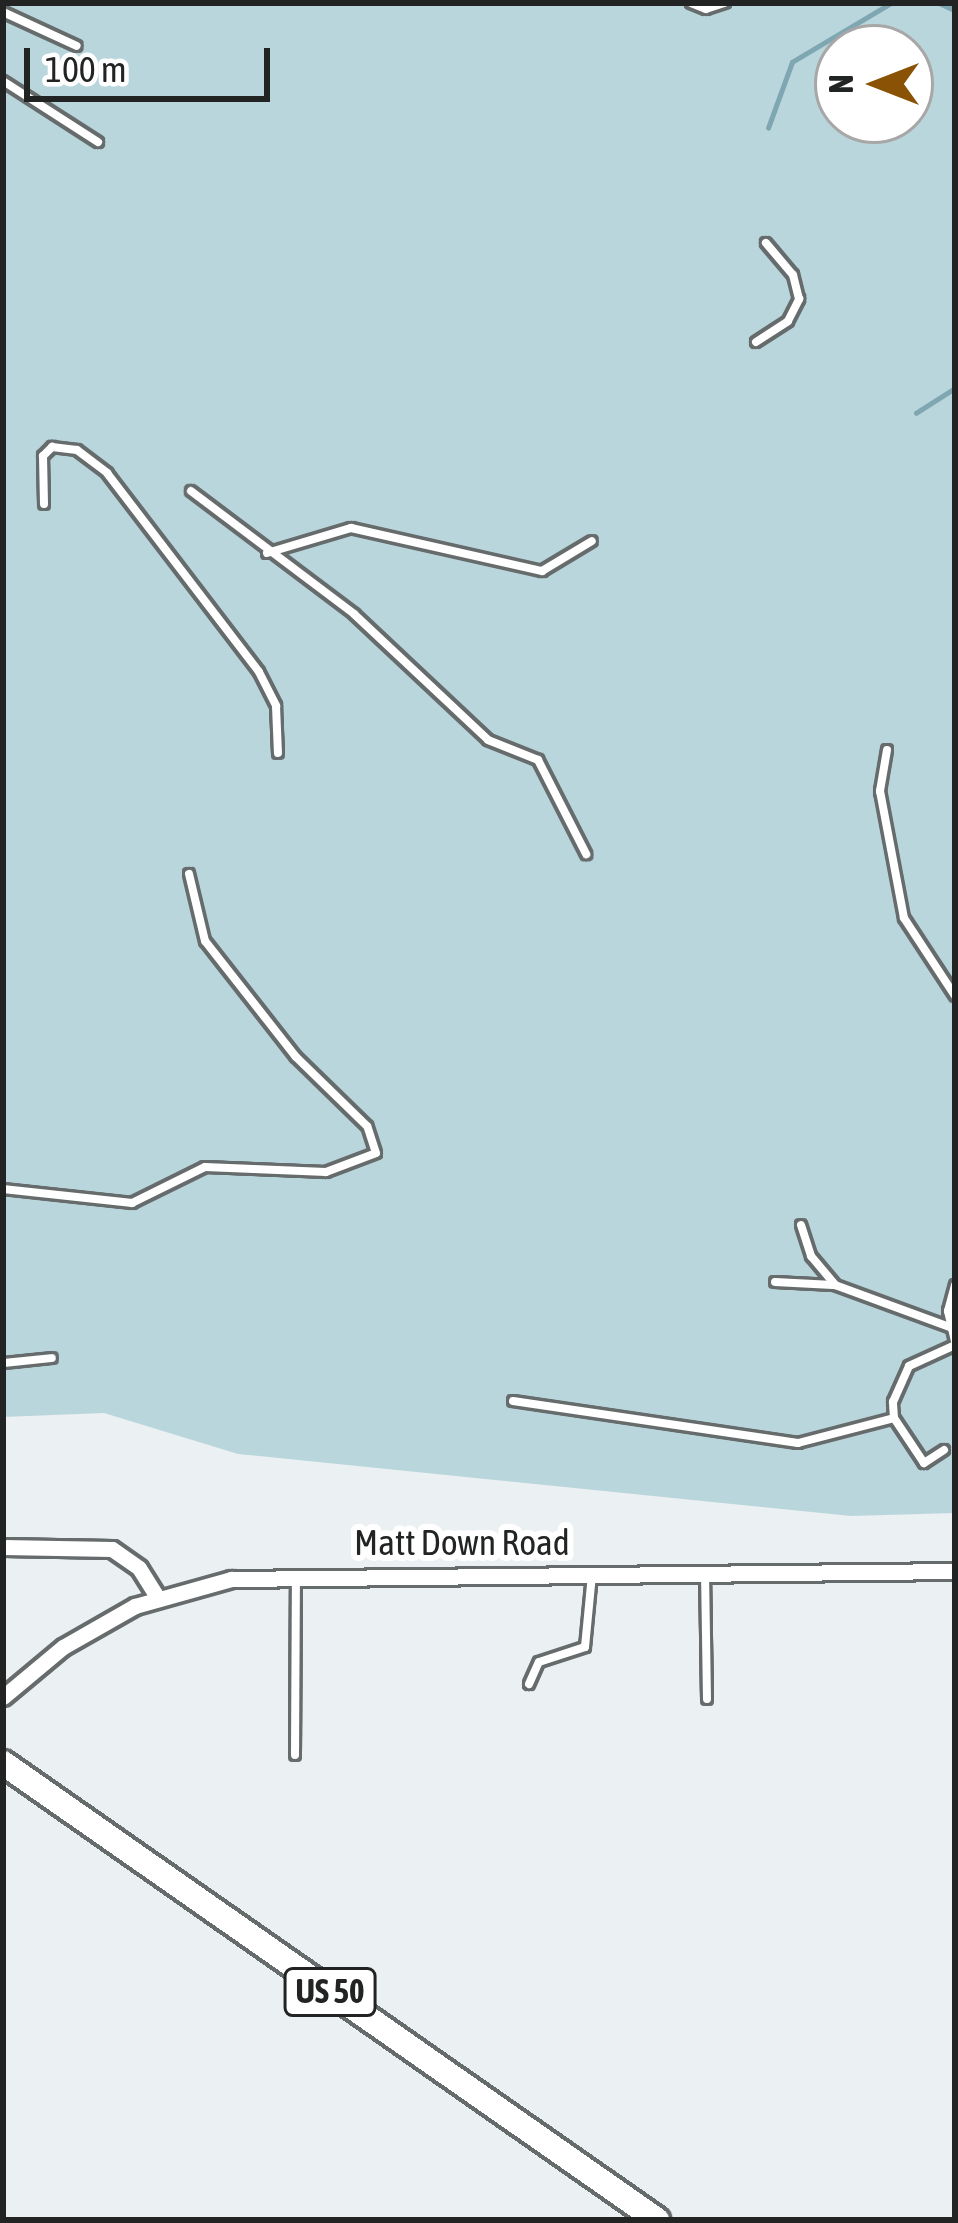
<!DOCTYPE html>
<style>
body{margin:0}
#map{position:relative;width:958px;height:2223px;overflow:hidden;background:#ebf0f2;font-family:"Asap Condensed",sans-serif}
div>[style]{position:absolute}
[style*='--x']{left:calc(var(--x)*1px);top:calc(var(--y)*1px);width:calc(var(--w)*1px);rotate:calc(var(--a)*1deg)}
.green>*{inset:0;background:#bad6dd}
.stream>*{height:4.5px;margin:-2.25px;padding:0 2.25px;transform-origin:2.25px;border-radius:2.25px;background:#7ea7b2}
.roads{filter:drop-shadow(3px 0 #666b6c) drop-shadow(-3px 0 #666b6c) drop-shadow(0 3px #666b6c) drop-shadow(0 -3px #666b6c)}
.service>*{height:8px;margin:-4px;padding:0 4px;transform-origin:4px;border-radius:4px;background:#fff}
.minor>*{height:15px;margin:-7.5px;padding:0 7.5px;transform-origin:7.5px;border-radius:7.5px;background:#fff}
.trunk>*{height:24px;margin:-12px;padding:0 12px;transform-origin:12px;border-radius:12px;background:#fff}
span{translate:-50% -50%;white-space:nowrap;text-align:center;line-height:1.15;-webkit-text-stroke:12px #fff;paint-order:stroke}
.shield-label span{padding:3px 9px;background:#fff;border:3px solid;border-radius:9px;-webkit-text-stroke-width:0}
.shield-label{font-size:33px;color:#222424;font-weight:700}
.street-label{font-size:36px;color:#222424}
.frame{position:absolute;inset:0;border:6px solid #222424;pointer-events:none}
.north{position:absolute;left:814px;top:24px;width:120px;height:120px;box-sizing:border-box;background:#fff;border:3px solid #a7a7a7;border-radius:50%;rotate:270deg;font-size:33px;font-weight:700;line-height:48px;text-align:center;color:#222424}
.north::after{content:'';display:block;margin:auto;width:42px;height:54px;background:#895204;clip-path:polygon(50% 0,100% 100%,50% 72%,0 100%)}
.scale{position:absolute;left:24px;top:48px;width:246px;height:54px;box-sizing:border-box;border:6px solid #222424;border-top:0;padding-left:15px;font-size:36px;line-height:42px;white-space:nowrap;color:#222424;-webkit-text-stroke:9px #fff;paint-order:stroke}
</style>
<div id="map">
<div class="green">
<i style="clip-path:polygon(evenodd,3px 3px,955px 3px,955px 1513px,851px 1516px,238px 1454px,104px 1413px,3px 1417px,3px 3px,838px 48px,910px 48px,910px 120px,838px 120px,838px 48px)"></i>
</div>
<div class="stream">
<i style="--x:939;--y:3;--w:17;--a:24"></i>
<i style="--x:768;--y:128;--w:70;--a:-70"></i>
<i style="--x:792;--y:62;--w:115;--a:-30.8"></i>
<i style="--x:916;--y:413;--w:46;--a:-32.7"></i>
</div>
<div class="roads">
<div class="service">
<i style="--x:691;--y:3;--w:16;--a:22"></i>
<i style="--x:706;--y:9;--w:20;--a:-18"></i>
<i style="--x:3;--y:12;--w:81;--a:24.7"></i>
<i style="--x:3;--y:81;--w:113;--a:32.7"></i>
<i style="--x:756;--y:342;--w:38;--a:-33"></i>
<i style="--x:788;--y:321;--w:25;--a:-63"></i>
<i style="--x:799;--y:299;--w:25;--a:-104"></i>
<i style="--x:793;--y:275;--w:42;--a:-130.2"></i>
<i style="--x:191;--y:491;--w:204;--a:37"></i>
<i style="--x:354;--y:614;--w:184;--a:43.2"></i>
<i style="--x:488;--y:740;--w:54;--a:21.8"></i>
<i style="--x:538;--y:760;--w:106;--a:62.9"></i>
<i style="--x:44;--y:504;--w:48;--a:-91.2"></i>
<i style="--x:43;--y:456;--w:13;--a:-45"></i>
<i style="--x:52;--y:447;--w:25;--a:7"></i>
<i style="--x:77;--y:450;--w:38;--a:37"></i>
<i style="--x:107;--y:473;--w:250;--a:52.6"></i>
<i style="--x:259;--y:672;--w:38;--a:63"></i>
<i style="--x:276;--y:706;--w:47;--a:87.6"></i>
<i style="--x:267;--y:553;--w:88;--a:-16.6"></i>
<i style="--x:351;--y:528;--w:196;--a:12.7"></i>
<i style="--x:542;--y:571;--w:58;--a:-31"></i>
<i style="--x:887;--y:750;--w:42;--a:99.7"></i>
<i style="--x:880;--y:791;--w:129;--a:79.3"></i>
<i style="--x:904;--y:918;--w:93;--a:56.8"></i>
<i style="--x:3;--y:1189;--w:130;--a:6.2"></i>
<i style="--x:132;--y:1203;--w:81;--a:-26.3"></i>
<i style="--x:205;--y:1167;--w:121;--a:2.4"></i>
<i style="--x:326;--y:1172;--w:53;--a:-20.8"></i>
<i style="--x:376;--y:1153;--w:28;--a:-108"></i>
<i style="--x:367;--y:1126;--w:99;--a:-135.8"></i>
<i style="--x:296;--y:1057;--w:147;--a:-128.1"></i>
<i style="--x:205;--y:941;--w:69;--a:-103.4"></i>
<i style="--x:801;--y:1225;--w:33;--a:72"></i>
<i style="--x:811;--y:1256;--w:38;--a:50"></i>
<i style="--x:835;--y:1285;--w:122;--a:20.1"></i>
<i style="--x:775;--y:1282;--w:58;--a:3"></i>
<i style="--x:955;--y:1285;--w:27;--a:105"></i>
<i style="--x:948;--y:1311;--w:32;--a:77"></i>
<i style="--x:3;--y:1363;--w:49;--a:-5.8"></i>
<i style="--x:513;--y:1401;--w:288;--a:8.4"></i>
<i style="--x:798;--y:1443;--w:99;--a:-14.6"></i>
<i style="--x:944;--y:1450;--w:24;--a:147"></i>
<i style="--x:924;--y:1463;--w:54;--a:-123.7"></i>
<i style="--x:894;--y:1418;--w:16;--a:-94"></i>
<i style="--x:893;--y:1402;--w:39;--a:-66"></i>
<i style="--x:909;--y:1366;--w:51;--a:-24.5"></i>
<i style="--x:705;--y:1572;--w:127;--a:89.1"></i>
<i style="--x:529;--y:1684;--w:24;--a:-66"></i>
<i style="--x:539;--y:1662;--w:48;--a:-18.1"></i>
<i style="--x:585;--y:1647;--w:73;--a:-84.5"></i>
<i style="--x:295;--y:1755;--w:180;--a:-89.7"></i>
</div>
<div class="minor">
<i style="--x:3;--y:1547;--w:109;--a:1.1"></i>
<i style="--x:112;--y:1549;--w:33;--a:35"></i>
<i style="--x:139;--y:1568;--w:34;--a:58"></i>
<i style="--x:3;--y:1697;--w:78;--a:-39.8"></i>
<i style="--x:63;--y:1647;--w:83;--a:-29.7"></i>
<i style="--x:135;--y:1606;--w:100;--a:-15.7"></i>
<i style="--x:231;--y:1579;--w:724;--a:-0.63"></i>
</div>
<div class="trunk">
<i style="--x:3;--y:1763;--w:798;--a:34.94"></i>
</div>
</div>
<div class="shield-label">
<span style="left:330px;top:1992px">US 50</span>
</div>
<div class="street-label">
<span style="left:462px;top:1543px">Matt Down Road</span>
</div>
<div class="frame"></div>
<div class="north">N</div>
<div class="scale">100 m</div>
</div>
